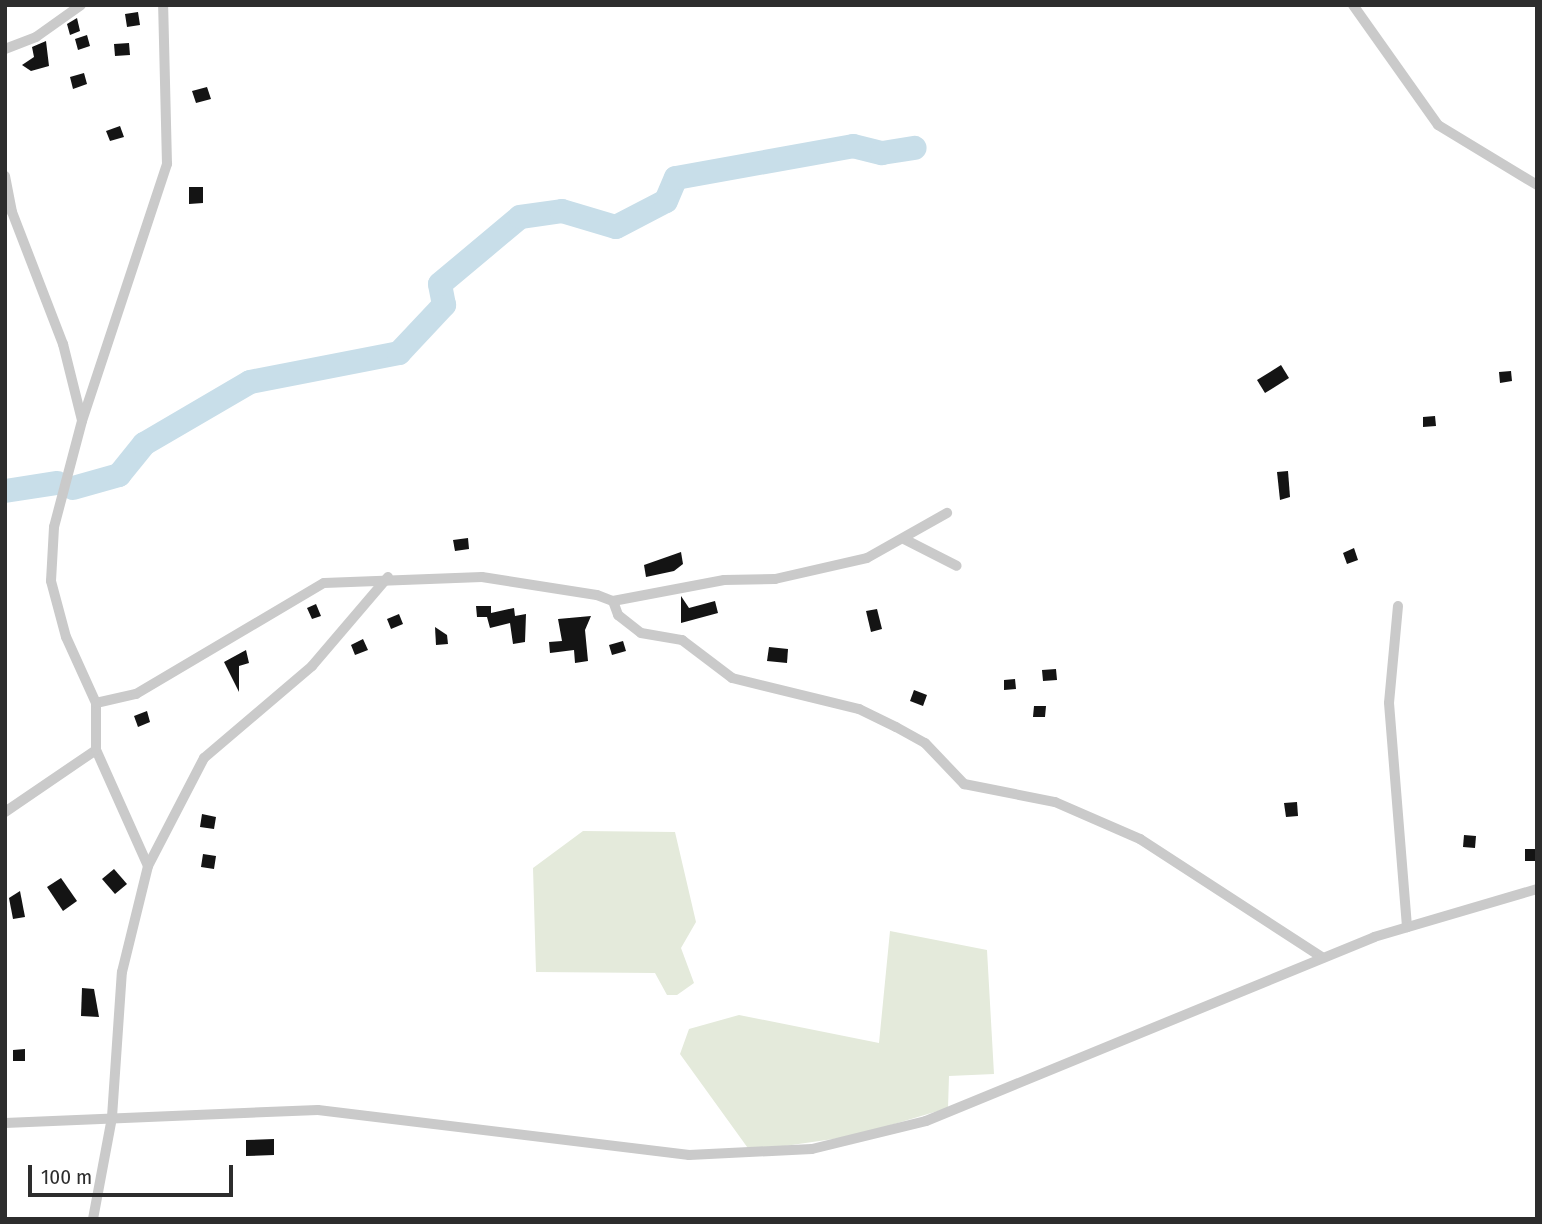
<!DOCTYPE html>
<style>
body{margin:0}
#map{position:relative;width:1542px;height:1224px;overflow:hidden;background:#fff;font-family:"Fira Sans Condensed",sans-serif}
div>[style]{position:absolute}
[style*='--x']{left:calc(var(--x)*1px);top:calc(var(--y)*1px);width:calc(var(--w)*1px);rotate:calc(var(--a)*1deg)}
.green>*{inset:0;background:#e4eadb}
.river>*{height:24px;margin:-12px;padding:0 12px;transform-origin:12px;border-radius:12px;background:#c8dee9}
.building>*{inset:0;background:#141414}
.street>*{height:10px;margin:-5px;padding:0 5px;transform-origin:5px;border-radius:5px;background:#cacaca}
span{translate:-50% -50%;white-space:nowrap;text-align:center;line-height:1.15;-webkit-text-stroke:7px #fff;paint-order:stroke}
.frame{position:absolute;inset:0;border:7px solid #2d2d2d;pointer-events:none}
.scale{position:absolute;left:28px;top:1165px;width:205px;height:32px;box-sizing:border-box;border:4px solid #2d2d2d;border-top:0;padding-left:9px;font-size:21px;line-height:24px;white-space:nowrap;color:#2d2d2d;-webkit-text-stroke:5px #fff;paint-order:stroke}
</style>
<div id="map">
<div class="green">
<i style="clip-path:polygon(583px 831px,675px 832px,696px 922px,681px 948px,694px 983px,677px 995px,667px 995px,655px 973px,536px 972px,533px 868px)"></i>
<i style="clip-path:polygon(890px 931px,987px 950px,994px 1074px,949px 1076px,948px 1108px,854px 1136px,750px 1151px,680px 1054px,689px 1029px,739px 1015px,879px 1043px)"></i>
</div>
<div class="river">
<i style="--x:73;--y:488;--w:48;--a:-15.8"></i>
<i style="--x:119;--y:475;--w:40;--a:-51"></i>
<i style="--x:144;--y:444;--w:123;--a:-30.3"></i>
<i style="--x:250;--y:382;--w:152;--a:-11"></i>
<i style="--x:399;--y:353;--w:66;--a:-46.8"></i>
<i style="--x:444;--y:305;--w:21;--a:-101"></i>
<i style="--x:440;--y:284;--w:104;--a:-39.9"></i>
<i style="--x:520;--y:217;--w:42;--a:-8.1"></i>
<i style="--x:562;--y:211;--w:56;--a:16.5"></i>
<i style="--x:616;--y:227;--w:56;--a:-27.5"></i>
<i style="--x:666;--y:201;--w:25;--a:-67"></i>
<i style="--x:676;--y:178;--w:180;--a:-10.2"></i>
<i style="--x:853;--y:146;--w:30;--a:14"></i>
<i style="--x:882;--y:153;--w:33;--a:-9"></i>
<i style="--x:5;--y:491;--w:53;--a:-8.7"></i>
</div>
<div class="building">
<i style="clip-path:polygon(138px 12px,140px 25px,127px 27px,125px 14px)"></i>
<i style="clip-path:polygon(77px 18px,80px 31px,70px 35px,67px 24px)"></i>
<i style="clip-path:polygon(87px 35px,90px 46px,78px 50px,75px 39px)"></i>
<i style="clip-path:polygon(46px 41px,49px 66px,31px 71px,22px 65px,34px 57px,32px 47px)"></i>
<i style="clip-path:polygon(129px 43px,130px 55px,115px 56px,114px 44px)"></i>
<i style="clip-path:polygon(84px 73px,87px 84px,73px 89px,70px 77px)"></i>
<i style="clip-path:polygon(207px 87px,211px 99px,196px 103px,192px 91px)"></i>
<i style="clip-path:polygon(120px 126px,124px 137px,110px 141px,106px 131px)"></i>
<i style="clip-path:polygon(189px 187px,203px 187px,203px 203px,189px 204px)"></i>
<i style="clip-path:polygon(1281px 365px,1289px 378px,1265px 393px,1257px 380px)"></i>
<i style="clip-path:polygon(1511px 371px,1512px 381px,1500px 383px,1499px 372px)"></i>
<i style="clip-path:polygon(1435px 416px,1436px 426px,1423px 427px,1423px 417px)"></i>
<i style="clip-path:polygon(1288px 471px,1290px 497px,1280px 500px,1277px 472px)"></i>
<i style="clip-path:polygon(468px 538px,469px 549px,455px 551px,453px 540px)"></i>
<i style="clip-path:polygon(1354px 548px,1358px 560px,1347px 564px,1343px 553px)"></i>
<i style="clip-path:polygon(681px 552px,683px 564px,674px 571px,646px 577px,644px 565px)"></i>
<i style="clip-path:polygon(681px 596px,689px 608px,715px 601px,718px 613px,681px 623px)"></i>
<i style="clip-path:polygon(316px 604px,321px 616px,312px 619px,307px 608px)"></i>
<i style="clip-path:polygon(476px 606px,491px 606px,491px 613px,514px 608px,515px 616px,526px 614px,525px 642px,513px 644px,510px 623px,490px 628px,487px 617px,477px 617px)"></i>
<i style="clip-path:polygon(877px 609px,882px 629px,871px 632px,866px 611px)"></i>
<i style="clip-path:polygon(399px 614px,403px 624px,391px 629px,387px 619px)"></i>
<i style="clip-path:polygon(591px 616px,585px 630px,588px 661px,575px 663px,574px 650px,550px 653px,549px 642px,562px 641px,558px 619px)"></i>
<i style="clip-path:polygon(435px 627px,447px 635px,448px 644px,436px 645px)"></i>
<i style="clip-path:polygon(363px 639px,368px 650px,355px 655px,351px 645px)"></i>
<i style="clip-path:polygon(623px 641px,626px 651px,612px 655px,609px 645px)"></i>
<i style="clip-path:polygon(769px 647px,788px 649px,787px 663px,767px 661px)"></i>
<i style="clip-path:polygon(246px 650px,249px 663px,239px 666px,239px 692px,224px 662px)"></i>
<i style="clip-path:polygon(1056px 669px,1057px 680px,1043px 681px,1042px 670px)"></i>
<i style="clip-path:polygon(1015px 679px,1016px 689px,1004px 690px,1004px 680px)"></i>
<i style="clip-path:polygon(914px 690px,927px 695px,923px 706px,910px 701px)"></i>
<i style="clip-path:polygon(1034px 706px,1046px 706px,1045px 717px,1033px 717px)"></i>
<i style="clip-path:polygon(147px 711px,150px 722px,138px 727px,134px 716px)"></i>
<i style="clip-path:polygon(1297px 802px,1298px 816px,1286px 817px,1284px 803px)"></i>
<i style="clip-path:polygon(202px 814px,216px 817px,214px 829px,200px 827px)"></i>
<i style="clip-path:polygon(1464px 835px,1476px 836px,1475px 848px,1463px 847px)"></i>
<i style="clip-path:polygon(1525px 849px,1536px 849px,1536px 861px,1525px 861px)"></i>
<i style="clip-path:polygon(203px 854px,216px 856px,214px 869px,201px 867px)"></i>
<i style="clip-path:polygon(114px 869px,127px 884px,115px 894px,102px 879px)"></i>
<i style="clip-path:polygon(61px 878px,77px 901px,63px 911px,47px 887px)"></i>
<i style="clip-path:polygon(20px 891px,25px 917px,13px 919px,9px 898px)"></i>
<i style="clip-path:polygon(82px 988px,94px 989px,99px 1017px,81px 1016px)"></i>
<i style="clip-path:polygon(25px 1049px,25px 1061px,13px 1061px,13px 1050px)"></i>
<i style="clip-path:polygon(274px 1139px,274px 1155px,246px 1156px,246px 1140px)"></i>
</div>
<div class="street">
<i style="--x:1353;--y:5;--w:147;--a:54.7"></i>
<i style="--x:1438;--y:125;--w:116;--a:31.2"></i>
<i style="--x:5;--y:49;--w:33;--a:-21"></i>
<i style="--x:36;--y:37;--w:55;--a:-35.4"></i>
<i style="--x:5;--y:176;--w:37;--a:79"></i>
<i style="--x:12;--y:212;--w:142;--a:68.9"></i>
<i style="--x:63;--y:344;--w:78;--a:76"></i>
<i style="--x:904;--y:539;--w:59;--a:27"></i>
<i style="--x:613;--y:601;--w:113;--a:-10.7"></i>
<i style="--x:724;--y:580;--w:51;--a:-1.1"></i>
<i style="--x:775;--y:579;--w:94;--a:-12.9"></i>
<i style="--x:867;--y:558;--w:92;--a:-29.4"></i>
<i style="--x:1398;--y:606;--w:97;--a:95.3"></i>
<i style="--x:1389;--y:703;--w:225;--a:85.4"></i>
<i style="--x:96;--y:703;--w:41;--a:-12.7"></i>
<i style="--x:136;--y:694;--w:218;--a:-30.6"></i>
<i style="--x:324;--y:583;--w:158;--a:-2.2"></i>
<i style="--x:482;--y:577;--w:116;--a:8.9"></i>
<i style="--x:597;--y:595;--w:17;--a:21"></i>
<i style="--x:613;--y:601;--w:15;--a:70"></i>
<i style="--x:618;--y:615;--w:29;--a:38"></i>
<i style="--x:641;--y:633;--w:42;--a:9.7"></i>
<i style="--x:682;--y:640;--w:63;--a:37.2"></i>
<i style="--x:732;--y:678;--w:131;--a:13.7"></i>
<i style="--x:859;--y:709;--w:41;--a:25.9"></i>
<i style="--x:896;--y:727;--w:33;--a:29"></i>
<i style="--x:925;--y:743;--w:57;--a:46.4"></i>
<i style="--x:964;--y:784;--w:93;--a:11.2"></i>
<i style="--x:1055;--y:802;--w:93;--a:23.5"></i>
<i style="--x:1140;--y:839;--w:218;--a:33"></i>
<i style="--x:5;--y:812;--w:110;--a:-34.3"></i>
<i style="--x:148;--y:866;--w:122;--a:-62.6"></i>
<i style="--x:204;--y:758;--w:142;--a:-40.4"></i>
<i style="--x:312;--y:666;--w:117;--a:-49.5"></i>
<i style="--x:5;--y:1123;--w:313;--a:-2.4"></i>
<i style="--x:318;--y:1110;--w:374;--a:6.9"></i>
<i style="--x:689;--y:1155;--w:123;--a:-2.8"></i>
<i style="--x:812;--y:1149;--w:117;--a:-13.8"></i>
<i style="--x:926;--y:1121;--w:484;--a:-22.3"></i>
<i style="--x:1374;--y:937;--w:170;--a:-16.4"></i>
<i style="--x:93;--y:1219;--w:104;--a:-79.4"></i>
<i style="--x:112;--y:1117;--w:145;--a:-86.1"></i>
<i style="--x:122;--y:972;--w:109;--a:-76.2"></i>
<i style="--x:148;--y:866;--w:127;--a:-114.1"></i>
<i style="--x:96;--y:750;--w:47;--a:-90"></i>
<i style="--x:96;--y:703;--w:72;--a:-114.4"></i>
<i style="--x:66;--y:637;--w:58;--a:-105"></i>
<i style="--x:51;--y:581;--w:54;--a:-86.8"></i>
<i style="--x:54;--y:527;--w:110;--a:-75.2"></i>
<i style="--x:82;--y:421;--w:271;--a:-71.7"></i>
<i style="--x:167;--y:164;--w:159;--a:-91.4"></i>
</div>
<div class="frame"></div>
<div class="scale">100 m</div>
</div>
